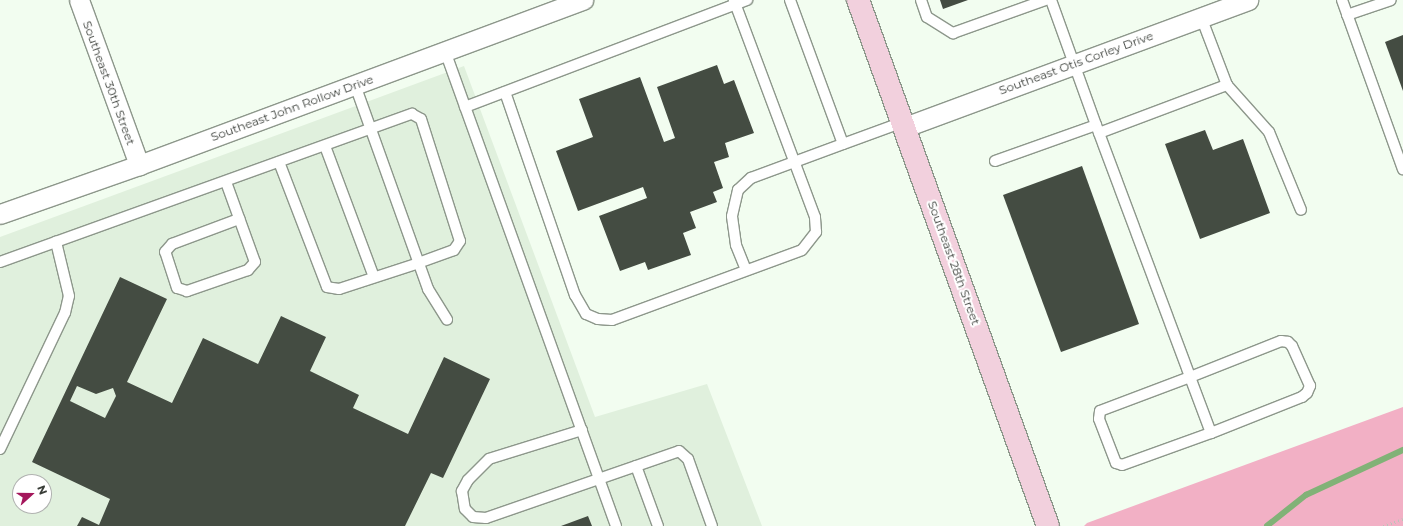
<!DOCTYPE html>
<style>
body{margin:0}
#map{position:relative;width:1403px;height:526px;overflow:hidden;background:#f2fdf0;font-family:Montserrat,sans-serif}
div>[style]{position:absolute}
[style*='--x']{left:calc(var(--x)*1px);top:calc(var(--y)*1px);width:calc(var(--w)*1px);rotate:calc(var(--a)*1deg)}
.built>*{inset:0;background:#e0f0dd}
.green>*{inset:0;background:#f2b0c5}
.stream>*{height:5.5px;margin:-2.75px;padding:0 2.75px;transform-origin:2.75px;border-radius:2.75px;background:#81b277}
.building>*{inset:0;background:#444c42}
.path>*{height:2.5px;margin-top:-1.25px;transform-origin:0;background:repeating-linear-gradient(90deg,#bbc3b9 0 1px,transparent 0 4px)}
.roads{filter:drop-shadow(1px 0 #8d978b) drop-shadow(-1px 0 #8d978b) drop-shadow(0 1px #8d978b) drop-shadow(0 -1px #8d978b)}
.service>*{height:10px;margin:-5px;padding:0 5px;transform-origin:5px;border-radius:5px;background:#fff}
.minor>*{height:19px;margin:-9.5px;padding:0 9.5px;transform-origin:9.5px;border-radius:9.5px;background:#fff}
.secondary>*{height:22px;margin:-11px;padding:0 11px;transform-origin:11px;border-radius:11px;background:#f2d0dd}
span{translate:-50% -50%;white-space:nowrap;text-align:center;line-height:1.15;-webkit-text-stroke:4px #fff;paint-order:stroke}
.street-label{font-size:12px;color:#3a3e39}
.north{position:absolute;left:12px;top:474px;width:40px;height:40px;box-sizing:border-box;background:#fff;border:1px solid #b0b2b0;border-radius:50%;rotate:69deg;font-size:11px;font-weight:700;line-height:16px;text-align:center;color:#3a3e39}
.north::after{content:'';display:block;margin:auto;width:14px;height:18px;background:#a4175c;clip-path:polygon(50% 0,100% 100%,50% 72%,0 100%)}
</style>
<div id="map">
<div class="built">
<i style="clip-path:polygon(evenodd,464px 66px,595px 417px,707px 384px,762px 526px,0 526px,0 237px,464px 66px,20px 482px,44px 482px,44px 506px,20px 506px,20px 482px)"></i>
</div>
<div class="green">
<i style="clip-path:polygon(1403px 407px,1403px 526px,1084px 526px,1087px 523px)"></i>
</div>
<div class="stream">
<i style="--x:1267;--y:526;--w:50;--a:-38.5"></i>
<i style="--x:1306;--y:495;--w:107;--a:-24.9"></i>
</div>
<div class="building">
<i style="clip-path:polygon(940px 0,968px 0,943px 9px)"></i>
<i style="clip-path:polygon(1403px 35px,1403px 91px,1385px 42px)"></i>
<i style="clip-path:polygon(717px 65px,724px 84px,734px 80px,754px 133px,725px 143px,729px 157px,714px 162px,723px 188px,713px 192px,717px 202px,690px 212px,696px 228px,683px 233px,691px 255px,648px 270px,645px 262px,620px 271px,599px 216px,647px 198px,643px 187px,578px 211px,556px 151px,593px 137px,579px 99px,640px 77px,664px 142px,675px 138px,657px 87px)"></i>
<i style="clip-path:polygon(1205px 130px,1213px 150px,1243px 139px,1270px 213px,1200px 239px,1165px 144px)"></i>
<i style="clip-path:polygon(1082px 166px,1139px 324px,1061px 352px,1003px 195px)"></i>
<i style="clip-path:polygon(evenodd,120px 277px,167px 299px,127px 382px,172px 403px,203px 338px,258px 364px,281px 316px,326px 337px,310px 371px,359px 395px,353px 408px,408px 434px,444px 357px,490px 379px,443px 478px,431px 473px,405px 526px,77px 526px,82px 517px,99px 525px,110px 499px,32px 462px,120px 277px,77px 386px,96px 394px,113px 388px,116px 396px,105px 418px,70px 401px,77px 386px)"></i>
<i style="clip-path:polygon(588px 516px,592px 526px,561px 526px)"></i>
</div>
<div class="path">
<i style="--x:1383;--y:526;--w:21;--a:-19"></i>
</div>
<div class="roads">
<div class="service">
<i style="--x:790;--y:0;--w:153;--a:69.8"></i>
<i style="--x:843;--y:144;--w:64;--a:-20.1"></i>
<i style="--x:921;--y:0;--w:18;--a:71"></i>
<i style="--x:927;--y:17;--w:31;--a:32"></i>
<i style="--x:953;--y:33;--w:98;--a:-19.7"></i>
<i style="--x:1051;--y:0;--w:133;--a:70.2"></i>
<i style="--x:1096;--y:125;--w:269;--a:69.5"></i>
<i style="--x:1190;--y:377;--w:60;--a:69.4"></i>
<i style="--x:1211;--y:433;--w:98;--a:-21.6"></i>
<i style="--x:1302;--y:397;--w:6;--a:-39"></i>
<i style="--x:1307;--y:393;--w:8;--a:-67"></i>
<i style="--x:1310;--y:386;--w:44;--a:-114.2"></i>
<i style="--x:1292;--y:346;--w:6;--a:-135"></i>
<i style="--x:1288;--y:342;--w:7;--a:-172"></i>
<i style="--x:1281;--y:341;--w:98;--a:158.4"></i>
<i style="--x:1190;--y:377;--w:96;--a:159.3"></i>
<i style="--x:1100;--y:411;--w:8;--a:97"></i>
<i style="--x:1099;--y:419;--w:47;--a:68.9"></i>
<i style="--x:1116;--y:463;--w:6;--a:18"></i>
<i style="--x:1122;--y:465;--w:95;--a:-19.8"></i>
<i style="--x:1342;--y:0;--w:180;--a:70.2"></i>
<i style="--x:1347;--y:15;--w:46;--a:-18.8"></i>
<i style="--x:445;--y:51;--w:505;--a:70.2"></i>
<i style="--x:355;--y:85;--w:217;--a:70.3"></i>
<i style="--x:428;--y:289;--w:36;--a:58"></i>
<i style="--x:1227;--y:85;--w:63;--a:48.2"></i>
<i style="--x:1269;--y:132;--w:84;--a:67.7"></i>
<i style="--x:505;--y:92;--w:215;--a:71"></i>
<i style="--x:575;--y:295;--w:22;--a:60"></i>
<i style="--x:586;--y:314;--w:13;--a:23"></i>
<i style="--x:598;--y:319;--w:14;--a:4"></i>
<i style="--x:612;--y:320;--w:202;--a:-20.2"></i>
<i style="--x:802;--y:250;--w:23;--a:-52"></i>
<i style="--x:816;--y:232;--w:15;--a:-94"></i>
<i style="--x:815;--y:217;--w:232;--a:-110.5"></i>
<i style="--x:465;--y:107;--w:302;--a:-20.8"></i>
<i style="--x:1099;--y:133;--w:137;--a:-20.6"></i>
<i style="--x:1227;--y:85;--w:73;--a:-110.9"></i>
<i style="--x:325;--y:146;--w:140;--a:69.5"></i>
<i style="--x:995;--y:161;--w:107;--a:-19.6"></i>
<i style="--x:226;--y:182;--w:85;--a:70.1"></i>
<i style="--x:255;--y:262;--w:11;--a:131"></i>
<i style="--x:248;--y:270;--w:65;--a:161"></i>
<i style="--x:187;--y:291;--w:10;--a:-163"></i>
<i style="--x:177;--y:288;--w:38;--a:-108"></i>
<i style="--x:165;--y:252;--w:11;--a:-49"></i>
<i style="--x:172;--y:244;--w:72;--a:-20.5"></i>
<i style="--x:0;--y:262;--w:438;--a:-19.8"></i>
<i style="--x:412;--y:114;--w:10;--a:29"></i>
<i style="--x:421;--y:119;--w:128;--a:72.3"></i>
<i style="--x:460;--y:241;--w:11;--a:124"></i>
<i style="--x:454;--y:250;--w:37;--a:160"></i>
<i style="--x:419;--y:263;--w:84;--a:162"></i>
<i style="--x:339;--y:289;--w:12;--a:-171"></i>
<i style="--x:327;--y:287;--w:134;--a:-111"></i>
<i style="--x:746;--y:270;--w:27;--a:-112"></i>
<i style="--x:736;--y:245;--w:29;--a:-98"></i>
<i style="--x:732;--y:216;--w:27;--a:-77"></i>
<i style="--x:738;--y:190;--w:18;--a:-43"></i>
<i style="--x:751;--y:178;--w:98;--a:-20.3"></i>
<i style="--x:582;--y:430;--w:97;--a:162.7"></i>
<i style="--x:489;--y:459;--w:30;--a:135"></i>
<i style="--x:468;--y:480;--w:13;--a:119"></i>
<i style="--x:462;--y:491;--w:18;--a:81"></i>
<i style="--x:465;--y:509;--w:11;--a:45"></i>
<i style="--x:473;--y:517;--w:13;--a:4"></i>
<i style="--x:486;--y:518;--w:204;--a:-19.1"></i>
<i style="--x:679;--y:451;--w:12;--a:42"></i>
<i style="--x:688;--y:459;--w:71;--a:70.3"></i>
<i style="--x:0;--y:449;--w:151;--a:-64.5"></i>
<i style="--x:65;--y:313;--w:17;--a:-77"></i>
<i style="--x:69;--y:296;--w:56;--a:-103.5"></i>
<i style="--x:636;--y:466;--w:64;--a:69.9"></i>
</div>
<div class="minor">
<i style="--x:79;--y:0;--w:176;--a:70"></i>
<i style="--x:905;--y:127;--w:366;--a:-20.3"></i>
<i style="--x:0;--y:214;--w:147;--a:-19.4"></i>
<i style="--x:139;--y:165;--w:474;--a:-20.4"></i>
</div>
<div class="secondary">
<i style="--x:858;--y:0;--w:559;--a:70.14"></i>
</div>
</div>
<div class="street-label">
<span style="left:1076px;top:63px;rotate:-20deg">Southeast Otis Corley Drive</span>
<span style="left:109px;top:83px;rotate:70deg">Southeast 30th Street</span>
<span style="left:292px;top:108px;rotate:-20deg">Southeast John Rollow Drive</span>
<span style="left:954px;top:263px;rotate:70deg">Southeast 28th Street</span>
</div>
<div class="north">N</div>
</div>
